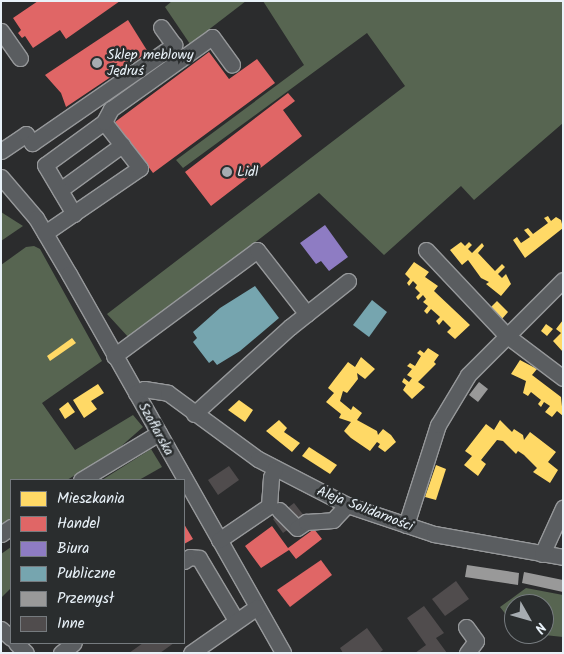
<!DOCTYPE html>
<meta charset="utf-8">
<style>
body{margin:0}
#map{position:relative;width:564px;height:654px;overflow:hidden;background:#2b2c2d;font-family:Kalam,sans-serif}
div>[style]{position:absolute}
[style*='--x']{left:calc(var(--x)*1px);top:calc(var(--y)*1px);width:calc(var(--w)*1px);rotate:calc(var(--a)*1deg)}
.green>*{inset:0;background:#576551}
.homes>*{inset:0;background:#ffd966}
.shops>*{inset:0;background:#e06666}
.offices>*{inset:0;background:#8e7cc3}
.public>*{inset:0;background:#76a5af}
.industry>*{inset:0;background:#999}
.building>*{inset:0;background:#504c4d}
.roads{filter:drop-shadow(1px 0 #96989a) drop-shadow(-1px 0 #96989a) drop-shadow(0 1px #96989a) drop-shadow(0 -1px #96989a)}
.minor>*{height:15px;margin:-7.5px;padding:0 7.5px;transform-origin:7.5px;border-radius:7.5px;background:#5a5d60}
.dots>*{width:14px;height:14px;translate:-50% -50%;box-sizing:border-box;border:2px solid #2a2d2e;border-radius:50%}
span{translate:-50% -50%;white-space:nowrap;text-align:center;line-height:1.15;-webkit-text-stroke:5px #2a2d2e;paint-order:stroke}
.poi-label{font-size:14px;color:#e8f1f8}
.left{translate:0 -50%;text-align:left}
.street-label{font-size:14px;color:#e8f1f8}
.frame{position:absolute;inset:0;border:2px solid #e8f1f8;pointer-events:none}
.legend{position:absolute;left:10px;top:479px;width:175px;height:165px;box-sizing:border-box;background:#2a2d2e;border:1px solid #767b7f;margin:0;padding:6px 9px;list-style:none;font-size:15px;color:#e8f1f8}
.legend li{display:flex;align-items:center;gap:10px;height:25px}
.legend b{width:25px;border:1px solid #767b7f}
.north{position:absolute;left:504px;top:594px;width:50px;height:50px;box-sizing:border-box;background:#2a2d2e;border:1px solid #767b7f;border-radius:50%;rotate:128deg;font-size:14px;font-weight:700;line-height:20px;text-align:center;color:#e8f1f8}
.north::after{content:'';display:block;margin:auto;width:18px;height:22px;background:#a6acb1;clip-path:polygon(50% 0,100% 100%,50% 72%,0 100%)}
</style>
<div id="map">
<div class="green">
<i style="clip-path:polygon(172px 1px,246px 1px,190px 44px,165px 7px)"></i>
<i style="clip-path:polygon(263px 1px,563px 1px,563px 123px,474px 200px,461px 186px,384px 255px,319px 193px,130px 339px,107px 314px,405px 86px,367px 33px,183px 168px,176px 160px,304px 65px)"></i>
<i style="clip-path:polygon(1px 212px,23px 226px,1px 241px)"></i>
<i style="clip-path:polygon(34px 246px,40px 249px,102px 361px,42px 403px,75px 450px,133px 415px,143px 427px,118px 449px,67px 480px,11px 480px,11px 519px,1px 526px,1px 265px,26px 247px)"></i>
<i style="clip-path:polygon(151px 449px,162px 467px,139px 480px,102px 480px)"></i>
<i style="clip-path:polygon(11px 547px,11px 588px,1px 598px,1px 554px)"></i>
<i style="clip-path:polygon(526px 588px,563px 595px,563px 637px,535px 634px,544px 634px,544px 604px,514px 604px,514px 625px,500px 607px)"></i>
</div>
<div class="homes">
<i style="clip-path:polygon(548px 216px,551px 221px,556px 217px,561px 220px,563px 228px,525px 258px,513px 240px,517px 237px,521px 243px,530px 237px,524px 230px,528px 228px,533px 234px,548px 223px,544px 218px)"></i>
<i style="clip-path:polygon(461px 242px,465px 246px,469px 242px,472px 245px,468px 249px,472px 253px,482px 243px,484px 246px,478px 253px,495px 271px,502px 264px,505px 267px,498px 274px,502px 278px,506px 274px,511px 284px,501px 296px,486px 284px,489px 282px,481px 278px,468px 260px,462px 265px,450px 250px)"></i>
<i style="clip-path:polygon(414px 262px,429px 272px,425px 277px,438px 286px,434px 291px,470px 325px,455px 339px,447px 332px,451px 328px,443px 320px,439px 325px,436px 321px,440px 317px,431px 309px,427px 314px,424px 311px,428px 306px,423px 302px,426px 299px,423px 295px,418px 300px,416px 297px,420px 293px,415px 288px,417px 285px,413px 281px,409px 286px,407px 283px,410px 279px,405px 274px)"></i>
<i style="clip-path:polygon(497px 301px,508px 312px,502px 319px,491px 307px)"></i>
<i style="clip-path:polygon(563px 320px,563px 352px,553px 341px,561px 333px,556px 329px)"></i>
<i style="clip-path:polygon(546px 324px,553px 329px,547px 336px,541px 331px)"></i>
<i style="clip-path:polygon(72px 338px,76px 343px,50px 361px,47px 356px)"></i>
<i style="clip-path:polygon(428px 348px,439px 355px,434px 362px,436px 364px,418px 382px,425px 387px,412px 399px,403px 390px,406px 385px,402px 382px,404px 378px,409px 382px,412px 378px,407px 375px,412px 369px,407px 366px,410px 363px,415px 366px,421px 356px,417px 353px,420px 350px,424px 353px)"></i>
<i style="clip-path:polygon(361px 357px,375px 369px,365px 379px,357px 373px,358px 379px,347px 393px,343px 391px,340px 401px,351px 410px,353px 406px,362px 413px,357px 420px,377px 431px,378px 435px,383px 429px,391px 435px,396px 442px,385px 452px,378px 447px,380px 444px,377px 442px,370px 451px,351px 438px,344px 431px,351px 422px,339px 418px,341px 414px,326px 402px,334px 393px,328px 388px,334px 380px,348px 362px,355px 367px)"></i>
<i style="clip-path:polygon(520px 360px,537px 369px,532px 375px,561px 397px,563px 416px,557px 411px,552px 417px,545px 412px,550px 406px,544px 402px,541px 407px,538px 404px,541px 400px,531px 392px,528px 396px,523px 393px,526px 381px,511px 374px)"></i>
<i style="clip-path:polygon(98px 384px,104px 393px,91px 401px,97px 409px,84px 418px,73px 400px)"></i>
<i style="clip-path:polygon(239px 400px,253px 410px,245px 422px,228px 410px)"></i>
<i style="clip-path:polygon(68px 402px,75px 412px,65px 419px,59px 409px)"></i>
<i style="clip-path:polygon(279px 420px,287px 428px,284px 432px,300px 443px,292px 452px,266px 431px)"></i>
<i style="clip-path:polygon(500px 420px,512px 432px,514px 429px,523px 435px,524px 440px,530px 432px,556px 452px,548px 462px,558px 470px,550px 483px,533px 472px,537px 468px,524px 455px,518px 451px,516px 454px,503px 441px,497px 440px,481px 460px,486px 464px,478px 476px,464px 465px,472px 456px,465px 451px,486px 424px,494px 430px)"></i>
<i style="clip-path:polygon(309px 447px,337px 465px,330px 474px,302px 456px)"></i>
<i style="clip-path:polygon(436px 465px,446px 469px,436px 500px,425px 497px)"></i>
</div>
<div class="shops">
<i style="clip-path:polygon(38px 1px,120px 1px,66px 39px,60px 30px,33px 48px,25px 36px,22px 38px,18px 33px,21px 30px,13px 18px)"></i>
<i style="clip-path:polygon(128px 20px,148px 52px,66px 107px,61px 93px,45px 75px)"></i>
<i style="clip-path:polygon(209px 52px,229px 79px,257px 59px,275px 83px,153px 173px,115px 122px)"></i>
<i style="clip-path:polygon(288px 93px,295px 101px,283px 110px,302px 136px,211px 206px,185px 172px)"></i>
<i style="clip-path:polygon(184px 524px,193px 539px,184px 544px)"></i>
<i style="clip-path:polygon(272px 526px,288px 548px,314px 529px,322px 539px,296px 559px,289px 550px,261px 568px,245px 546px)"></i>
<i style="clip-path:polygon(321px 560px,332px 575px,290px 607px,277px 590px)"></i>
</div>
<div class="offices">
<i style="clip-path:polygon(325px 225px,348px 257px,329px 271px,321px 261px,316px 264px,300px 243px)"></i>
</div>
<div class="public">
<i style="clip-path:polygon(255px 286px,279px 318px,240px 351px,217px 365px,213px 360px,209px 363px,193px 342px,197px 338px,193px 332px,220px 308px)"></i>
<i style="clip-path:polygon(372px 300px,387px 312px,369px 337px,353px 325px)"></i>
</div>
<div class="industry">
<i style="clip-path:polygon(479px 382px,488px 389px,478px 402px,469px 395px)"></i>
<i style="clip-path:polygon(467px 565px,519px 573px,518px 585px,465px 577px)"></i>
<i style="clip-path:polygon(524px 572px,563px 580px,563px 592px,522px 583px)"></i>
</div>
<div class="building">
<i style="clip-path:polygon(229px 466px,239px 480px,218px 495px,208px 480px)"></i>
<i style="clip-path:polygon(294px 503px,305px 517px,283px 533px,273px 519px)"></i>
<i style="clip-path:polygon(456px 581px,469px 599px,445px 616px,432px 599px)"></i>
<i style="clip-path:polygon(424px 606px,444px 633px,436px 638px,447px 653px,415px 653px,426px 645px,407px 618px)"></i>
<i style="clip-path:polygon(367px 628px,383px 650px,379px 653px,343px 653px,340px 648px)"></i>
<i style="clip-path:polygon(143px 643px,174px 643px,160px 653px,129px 653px)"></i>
</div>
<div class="roads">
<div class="minor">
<i style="--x:1;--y:31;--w:33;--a:55"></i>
<i style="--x:1;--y:151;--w:30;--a:-34"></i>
<i style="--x:26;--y:134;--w:11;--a:56"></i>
<i style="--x:32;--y:143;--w:173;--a:-34.6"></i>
<i style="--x:174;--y:45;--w:22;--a:-126"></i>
<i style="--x:1;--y:177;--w:54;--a:49.5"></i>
<i style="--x:36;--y:218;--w:65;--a:59.5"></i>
<i style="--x:69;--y:274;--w:435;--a:60.5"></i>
<i style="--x:60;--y:190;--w:77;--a:-36"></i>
<i style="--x:74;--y:214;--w:57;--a:-120.6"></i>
<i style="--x:45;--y:165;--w:73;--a:-36.1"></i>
<i style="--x:45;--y:233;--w:115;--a:-34.4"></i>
<i style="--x:140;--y:168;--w:58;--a:-128"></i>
<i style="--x:104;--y:122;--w:15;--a:-62"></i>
<i style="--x:111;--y:109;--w:124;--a:-35.5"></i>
<i style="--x:212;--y:37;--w:34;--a:54"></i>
<i style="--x:426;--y:250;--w:117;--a:46.7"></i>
<i style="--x:506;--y:335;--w:71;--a:37"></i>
<i style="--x:114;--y:356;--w:178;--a:-36.5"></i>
<i style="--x:257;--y:250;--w:81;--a:52"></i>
<i style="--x:136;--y:393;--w:9;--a:-27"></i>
<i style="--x:144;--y:389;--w:24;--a:9"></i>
<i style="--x:168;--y:393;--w:112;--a:36.3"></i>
<i style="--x:258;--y:459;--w:100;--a:27.3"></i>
<i style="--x:347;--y:505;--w:92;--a:18.4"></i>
<i style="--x:434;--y:534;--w:131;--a:10.1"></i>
<i style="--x:194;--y:414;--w:130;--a:-42.2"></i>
<i style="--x:290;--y:327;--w:74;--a:-38.4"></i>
<i style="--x:81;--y:480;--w:91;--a:-31.1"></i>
<i style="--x:279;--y:510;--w:25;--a:45"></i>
<i style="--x:297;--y:528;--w:11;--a:-34"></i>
<i style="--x:306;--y:522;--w:27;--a:-4"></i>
<i style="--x:333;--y:520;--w:21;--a:-47"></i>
<i style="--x:406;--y:525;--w:105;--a:-72.3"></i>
<i style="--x:438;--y:425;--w:58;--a:-59"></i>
<i style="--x:468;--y:375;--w:134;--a:-45"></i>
<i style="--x:1;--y:534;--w:12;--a:-35"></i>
<i style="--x:219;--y:540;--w:60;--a:-34.2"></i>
<i style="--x:269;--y:506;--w:29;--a:-86"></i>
<i style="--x:271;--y:477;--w:9;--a:-63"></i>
<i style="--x:542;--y:554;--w:51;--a:-65.5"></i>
<i style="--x:184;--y:561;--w:7;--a:-34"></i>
<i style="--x:190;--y:557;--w:9;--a:6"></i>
<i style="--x:199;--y:558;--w:72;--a:59.2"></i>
<i style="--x:466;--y:627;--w:17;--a:54"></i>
<i style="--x:476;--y:641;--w:15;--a:127"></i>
<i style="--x:1;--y:629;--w:13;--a:42"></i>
<i style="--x:16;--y:643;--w:14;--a:45"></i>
<i style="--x:61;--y:653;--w:16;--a:-38"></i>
<i style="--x:191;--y:653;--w:80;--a:-34.9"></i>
</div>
</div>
<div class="dots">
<i style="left:97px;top:63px;background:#a6acb1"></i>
<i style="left:227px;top:172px;background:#a6acb1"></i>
</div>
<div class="poi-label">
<span class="left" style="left:107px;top:63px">Sklep meblowy<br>Jędruś</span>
<span class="left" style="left:237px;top:172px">Lidl</span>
</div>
<div class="street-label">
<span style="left:156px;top:429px;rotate:61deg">Szaflarska</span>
<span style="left:365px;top:509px;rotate:21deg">Aleja Solidarności</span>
</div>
<div class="frame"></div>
<ul class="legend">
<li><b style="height:14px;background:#ffd966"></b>Mieszkania</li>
<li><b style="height:14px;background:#e06666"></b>Handel</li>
<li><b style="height:14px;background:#8e7cc3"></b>Biura</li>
<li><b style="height:14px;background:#76a5af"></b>Publiczne</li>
<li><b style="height:14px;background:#999"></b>Przemysł</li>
<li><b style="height:14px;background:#504c4d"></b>Inne</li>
</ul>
<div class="north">N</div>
</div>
